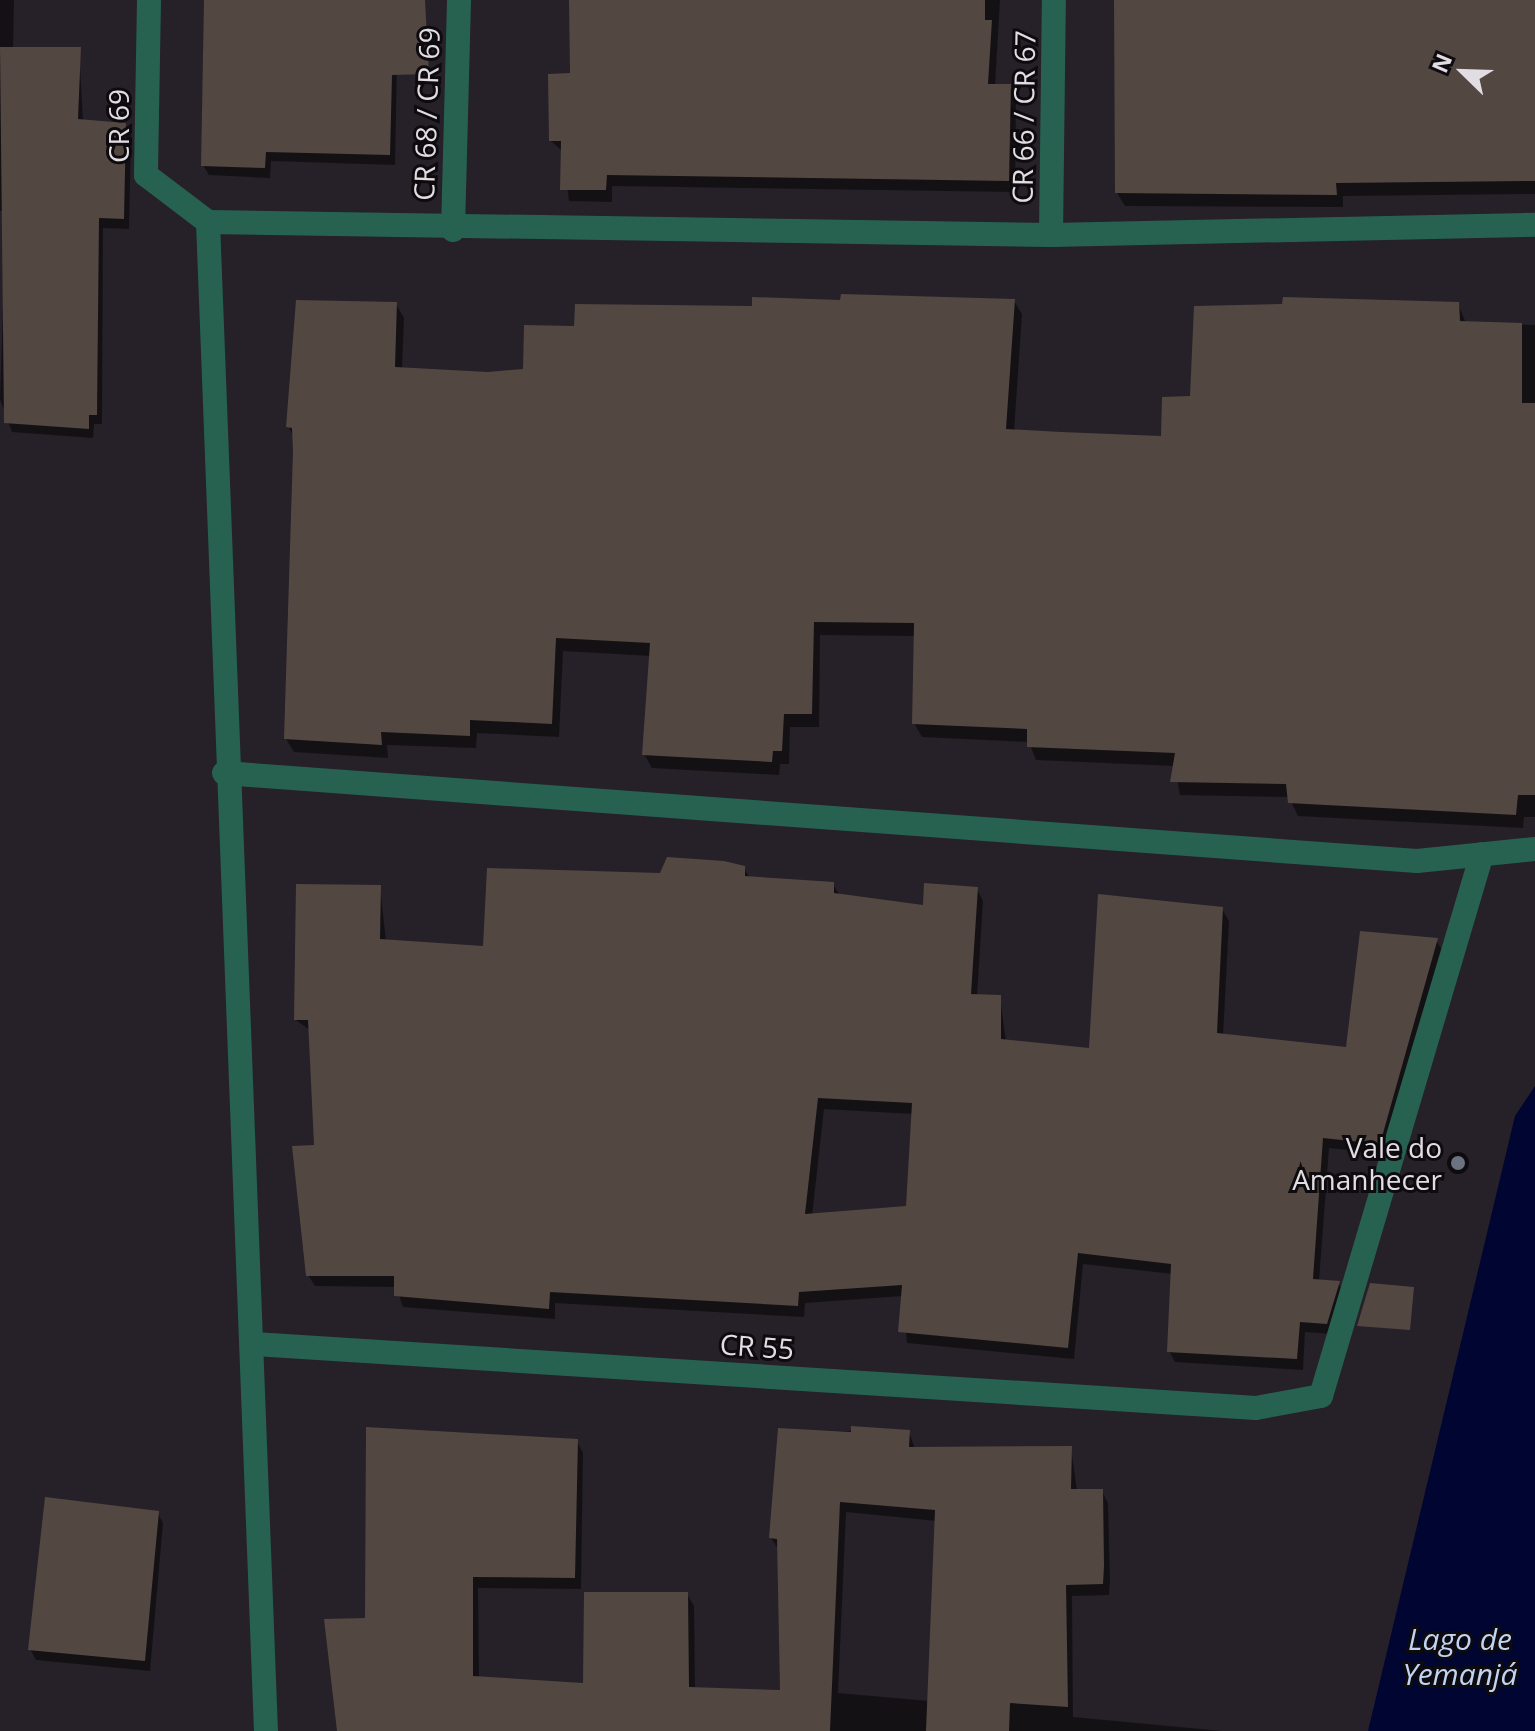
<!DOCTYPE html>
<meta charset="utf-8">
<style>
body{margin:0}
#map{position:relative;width:1535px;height:1731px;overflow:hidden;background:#262028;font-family:"Open Sans",sans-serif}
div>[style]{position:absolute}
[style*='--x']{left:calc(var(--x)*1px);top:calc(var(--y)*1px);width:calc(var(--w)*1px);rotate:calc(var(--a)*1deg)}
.water>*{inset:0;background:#000531}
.shadow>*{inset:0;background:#0007}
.building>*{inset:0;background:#534741}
.minor>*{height:24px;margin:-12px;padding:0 12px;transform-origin:12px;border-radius:12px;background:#276251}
.dots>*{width:22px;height:22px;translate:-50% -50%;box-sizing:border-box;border:4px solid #0e0b0f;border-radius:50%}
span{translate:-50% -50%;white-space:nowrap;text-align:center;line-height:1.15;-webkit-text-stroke:6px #0e0b0f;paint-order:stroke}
.street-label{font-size:28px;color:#e1dde3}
.poi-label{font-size:28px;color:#e1dde3}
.right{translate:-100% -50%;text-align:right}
.water-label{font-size:30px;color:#c1d4f4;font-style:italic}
.north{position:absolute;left:1423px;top:32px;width:80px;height:80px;-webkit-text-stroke:6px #0e0b0f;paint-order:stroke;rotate:293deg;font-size:22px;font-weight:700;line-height:32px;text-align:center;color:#e1dde3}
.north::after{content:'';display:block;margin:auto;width:28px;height:36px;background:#e1dde3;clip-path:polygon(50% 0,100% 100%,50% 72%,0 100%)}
</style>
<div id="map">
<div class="water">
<i style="clip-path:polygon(1535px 1086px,1535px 1731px,1368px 1731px,1515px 1116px)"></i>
</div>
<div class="shadow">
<i style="clip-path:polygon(0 0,14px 0,13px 49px,79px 49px,83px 121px,125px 125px,131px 135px,129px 229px,103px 228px,102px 424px,94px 424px,93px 438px,12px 432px,0 399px,6px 211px,0 211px)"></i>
<i style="clip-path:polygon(571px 0,1000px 0,995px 86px,1010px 86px,1016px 98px,1015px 192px,612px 186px,612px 202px,569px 201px,563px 152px,551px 141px,572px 74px)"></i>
<i style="clip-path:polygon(1116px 0,1535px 0,1535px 194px,1343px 196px,1343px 207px,1125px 206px,1117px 193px)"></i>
<i style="clip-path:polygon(397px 63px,395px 165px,271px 161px,270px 178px,209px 175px,203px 165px)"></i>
<i style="clip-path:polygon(1014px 301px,1022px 314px,1014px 431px,1163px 438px,1192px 398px,1458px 304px,1466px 323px,1535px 325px,1535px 817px,1524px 817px,1523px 828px,1298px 816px,1289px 797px,1180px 795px,1175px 766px,1036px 760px,1029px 742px,922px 737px,914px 723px,916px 636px,820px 635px,819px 727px,790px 727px,789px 764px,780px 764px,779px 775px,652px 768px,644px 754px,651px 656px,563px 651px,559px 737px,477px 733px,476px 748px,387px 745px,388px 758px,294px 752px,286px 739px,294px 437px,288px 426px,396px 304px,404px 318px,402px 369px,488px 374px,525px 371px,576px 329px,842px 302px)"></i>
<i style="clip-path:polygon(evenodd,743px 867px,750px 878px,833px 884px,840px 896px,925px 907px,977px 889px,983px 901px,977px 996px,1000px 997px,1006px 1042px,1091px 1050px,1222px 909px,1229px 921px,1223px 1036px,1348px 1050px,1436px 940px,1443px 952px,1386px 1154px,1329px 1148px,1319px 1281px,1338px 1283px,1345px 1294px,1333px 1334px,1305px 1332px,1303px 1370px,1175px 1362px,1169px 1351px,1173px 1274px,1083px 1264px,1074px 1359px,907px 1343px,903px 1296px,805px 1303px,804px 1317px,555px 1303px,555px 1319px,403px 1307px,396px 1287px,315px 1286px,308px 1275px,317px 1147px,311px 1031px,296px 1020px,380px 887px,386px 941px,485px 948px,661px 875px,743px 867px,824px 1109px,913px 1114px,908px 1208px,812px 1216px,824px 1109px)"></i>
<i style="clip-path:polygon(evenodd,780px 1430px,909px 1432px,915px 1449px,1071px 1448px,1077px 1491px,1102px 1491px,1108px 1503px,1110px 1579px,1109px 1595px,1072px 1596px,1073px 1717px,1222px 1731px,339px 1731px,326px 1621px,367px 1620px,577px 1441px,583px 1453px,581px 1589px,478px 1588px,479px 1678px,585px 1685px,687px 1594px,694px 1606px,695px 1689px,782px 1692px,778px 1549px,771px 1538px,780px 1430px,846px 1512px,937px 1521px,929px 1701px,838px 1693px,846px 1512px)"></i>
<i style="clip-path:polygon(157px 1512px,163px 1523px,150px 1671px,36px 1660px,30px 1649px)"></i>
</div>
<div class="building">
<i style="clip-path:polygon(204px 0,425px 0,429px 74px,392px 75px,390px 155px,266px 152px,265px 168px,201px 166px)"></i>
<i style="clip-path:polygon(569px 0,985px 0,985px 20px,992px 20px,988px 84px,1011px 84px,1009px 181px,607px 175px,606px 190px,560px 190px,561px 141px,549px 141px,548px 74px,570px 73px)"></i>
<i style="clip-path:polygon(1114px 0,1535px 0,1535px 181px,1336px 183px,1337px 195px,1115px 193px)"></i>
<i style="clip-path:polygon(0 47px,81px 47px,78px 119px,126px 123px,124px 219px,99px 218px,97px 415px,89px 415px,89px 429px,4px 423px)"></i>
<i style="clip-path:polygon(841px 294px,1015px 299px,1006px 429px,1061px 432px,1161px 436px,1162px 397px,1190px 396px,1194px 306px,1282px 304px,1283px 297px,1459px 302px,1460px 321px,1522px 323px,1522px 403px,1535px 403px,1535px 795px,1518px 795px,1516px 815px,1288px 803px,1286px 784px,1170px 782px,1175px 753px,1027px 747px,1027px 729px,912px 724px,914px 623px,814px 622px,812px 714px,784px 714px,782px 751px,773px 751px,772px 762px,642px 755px,650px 643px,556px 638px,552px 724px,470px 720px,470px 736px,381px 732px,382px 745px,284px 739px,293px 451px,292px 428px,286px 427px,296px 300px,397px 302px,395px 367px,488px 372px,523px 369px,524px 325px,574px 326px,575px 304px,752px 306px,752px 297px,840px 300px)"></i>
<i style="clip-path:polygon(evenodd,667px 857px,724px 861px,745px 866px,745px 876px,834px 882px,834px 893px,923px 905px,924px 883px,978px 887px,971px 994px,1001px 995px,1001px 1039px,1089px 1048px,1098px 894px,1223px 907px,1217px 1033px,1346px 1047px,1360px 931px,1438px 938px,1380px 1144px,1323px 1138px,1313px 1279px,1340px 1281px,1327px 1324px,1300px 1322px,1297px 1359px,1167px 1352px,1171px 1264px,1078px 1253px,1068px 1348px,898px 1332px,902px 1285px,799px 1292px,798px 1306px,550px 1292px,549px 1309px,394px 1296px,394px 1276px,306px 1276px,292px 1146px,314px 1145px,308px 1020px,294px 1020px,296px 884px,381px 885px,380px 939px,483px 946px,487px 868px,660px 873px,667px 857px,818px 1098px,912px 1103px,906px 1206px,805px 1214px,818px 1098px)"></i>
<i style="clip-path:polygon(1370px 1283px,1414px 1287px,1410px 1330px,1357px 1326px)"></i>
<i style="clip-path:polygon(851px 1426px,910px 1430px,909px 1447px,1072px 1446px,1071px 1489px,1103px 1489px,1104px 1566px,1103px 1584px,1066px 1585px,1068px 1707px,1010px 1703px,1009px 1731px,926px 1731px,935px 1510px,840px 1502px,830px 1731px,337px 1731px,324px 1619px,365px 1618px,366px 1427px,578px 1439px,575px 1578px,473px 1577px,473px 1676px,583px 1683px,584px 1592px,688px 1592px,689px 1687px,780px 1690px,777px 1539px,769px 1538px,778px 1428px,851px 1432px)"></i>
<i style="clip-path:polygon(45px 1497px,159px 1511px,145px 1661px,28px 1650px)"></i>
</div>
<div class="minor">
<i style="--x:149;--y:0;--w:175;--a:91"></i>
<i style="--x:146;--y:175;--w:78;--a:37.2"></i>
<i style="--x:208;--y:222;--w:1510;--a:87.8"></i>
<i style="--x:208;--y:222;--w:843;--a:0.88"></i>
<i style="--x:1051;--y:235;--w:484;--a:-1.2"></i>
<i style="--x:453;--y:230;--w:230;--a:-88.5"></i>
<i style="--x:1051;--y:235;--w:235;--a:-89.3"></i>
<i style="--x:224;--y:773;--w:1196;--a:4.22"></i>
<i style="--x:1417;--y:861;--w:119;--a:-5.8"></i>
<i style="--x:254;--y:1344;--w:1004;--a:3.65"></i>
<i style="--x:1256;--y:1408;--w:66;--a:-10.5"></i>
<i style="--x:1321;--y:1396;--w:565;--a:-73.46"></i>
</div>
<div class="dots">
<i style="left:1458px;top:1163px;background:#6b7280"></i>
</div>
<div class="street-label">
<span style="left:426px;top:114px;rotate:-88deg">CR 68 / CR 69</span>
<span style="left:1023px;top:117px;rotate:-89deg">CR 66 / CR 67</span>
<span style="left:118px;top:126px;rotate:-90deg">CR 69</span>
<span style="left:757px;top:1346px;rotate:4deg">CR 55</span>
</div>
<div class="poi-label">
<span class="right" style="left:1442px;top:1163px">Vale do<br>Amanhecer</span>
</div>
<div class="water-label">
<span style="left:1460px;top:1656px">Lago de<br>Yemanjá</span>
</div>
<div class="north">N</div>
</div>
